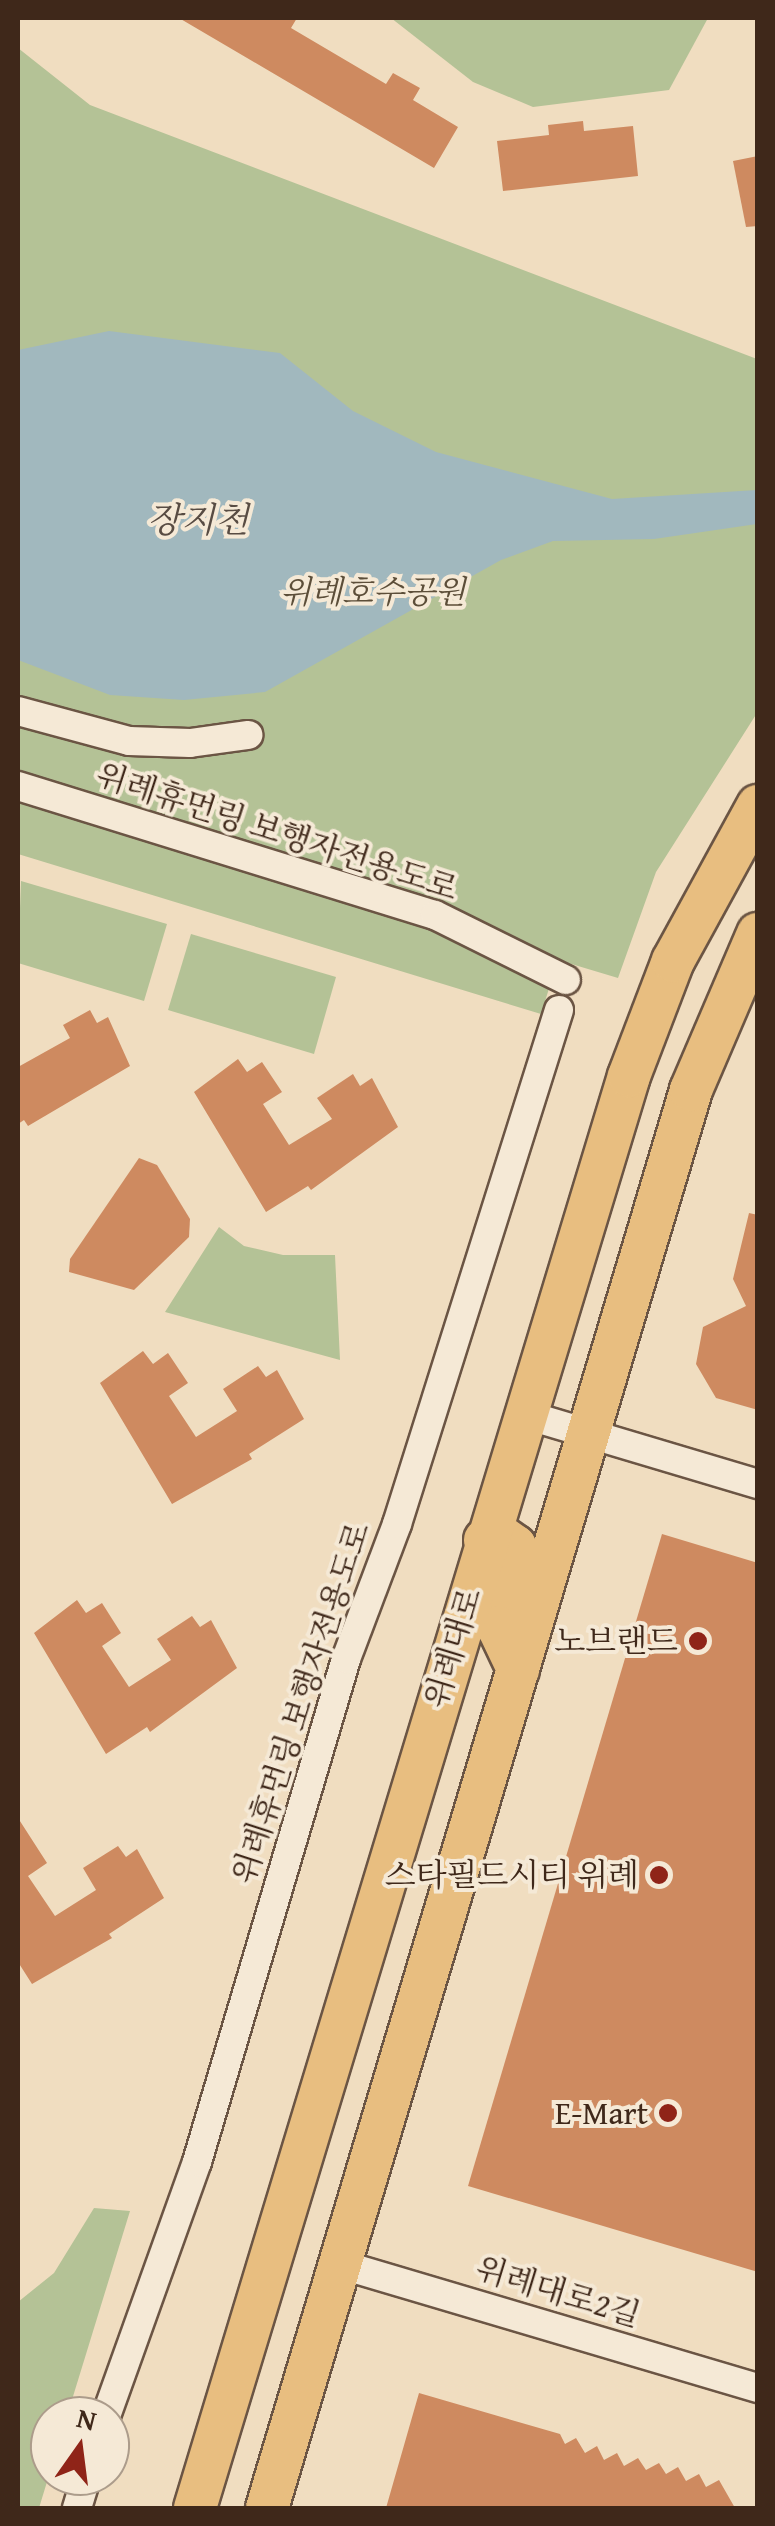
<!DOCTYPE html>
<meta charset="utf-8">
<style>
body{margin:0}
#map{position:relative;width:775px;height:2526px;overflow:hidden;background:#f0ddc0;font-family:"Gentium Book Plus","Noto Serif KR",serif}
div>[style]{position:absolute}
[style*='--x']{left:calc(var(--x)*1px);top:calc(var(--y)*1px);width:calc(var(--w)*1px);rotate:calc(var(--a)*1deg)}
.green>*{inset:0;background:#b4c296}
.water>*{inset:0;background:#a1b8be}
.building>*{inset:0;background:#ce8a60}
.roads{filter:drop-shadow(2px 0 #6b5544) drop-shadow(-2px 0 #6b5544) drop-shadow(0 2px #6b5544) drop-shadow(0 -2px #6b5544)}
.street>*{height:28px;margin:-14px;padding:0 14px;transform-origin:14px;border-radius:14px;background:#f5e9d6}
.primary>*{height:42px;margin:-21px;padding:0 21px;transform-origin:21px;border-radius:21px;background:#e8be80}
.dots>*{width:28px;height:28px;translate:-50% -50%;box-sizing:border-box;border:5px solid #f5e9d6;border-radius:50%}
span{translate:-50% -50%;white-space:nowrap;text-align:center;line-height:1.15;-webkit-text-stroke:8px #f5e9d6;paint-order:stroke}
.park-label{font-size:32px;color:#5c4e39;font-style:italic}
.street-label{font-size:32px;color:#3f281a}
.poi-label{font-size:32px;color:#3f281a}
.right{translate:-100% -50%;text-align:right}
.water-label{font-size:35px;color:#584c43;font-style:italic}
.frame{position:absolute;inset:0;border:20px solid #3f281a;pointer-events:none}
.north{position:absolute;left:30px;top:2396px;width:100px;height:100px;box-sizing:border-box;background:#f5e9d6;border:2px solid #ac9c8b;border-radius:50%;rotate:14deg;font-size:28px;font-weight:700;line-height:40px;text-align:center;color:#3f281a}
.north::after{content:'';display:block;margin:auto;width:35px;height:45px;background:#8f2418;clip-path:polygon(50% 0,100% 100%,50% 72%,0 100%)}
</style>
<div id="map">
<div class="green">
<i style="clip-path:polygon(391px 18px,708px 18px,669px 90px,533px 107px,473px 82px)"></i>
<i style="clip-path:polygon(18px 48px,90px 105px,757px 359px,757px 713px,656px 872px,618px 978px,558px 960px,541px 1014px,18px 854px)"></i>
<i style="clip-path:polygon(21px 881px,167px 924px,144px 1001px,18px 963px)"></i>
<i style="clip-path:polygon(191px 934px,336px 977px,314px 1054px,168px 1010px)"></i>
<i style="clip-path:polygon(219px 1227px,244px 1246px,283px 1255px,335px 1255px,340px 1360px,165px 1312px)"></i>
<i style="clip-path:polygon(94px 2208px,130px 2211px,67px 2416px,50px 2416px,50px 2472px,39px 2508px,18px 2508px,18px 2302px,54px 2273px)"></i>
</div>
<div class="water">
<i style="clip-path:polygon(109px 331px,280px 353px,353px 411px,436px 452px,612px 499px,757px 490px,757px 524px,654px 539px,553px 541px,501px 560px,265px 692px,184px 700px,110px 695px,18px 660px,18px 350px)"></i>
</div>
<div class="building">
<i style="clip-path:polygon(179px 18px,297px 18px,291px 28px,386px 84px,393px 73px,420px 88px,413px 100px,458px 127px,434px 168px)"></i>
<i style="clip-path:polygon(583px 121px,584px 131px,633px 126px,638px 176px,503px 191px,497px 141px,549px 135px,548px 125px)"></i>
<i style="clip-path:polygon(758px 156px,758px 226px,746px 227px,733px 161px)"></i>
<i style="clip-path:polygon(90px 1010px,97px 1023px,108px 1017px,130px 1066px,28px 1126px,24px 1120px,18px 1124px,18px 1067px,70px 1038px,63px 1025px)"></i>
<i style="clip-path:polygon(238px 1059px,247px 1072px,262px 1062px,282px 1092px,263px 1104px,289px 1145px,332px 1119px,317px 1098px,353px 1074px,360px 1086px,372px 1078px,398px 1127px,311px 1190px,308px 1186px,266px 1212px,194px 1092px)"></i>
<i style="clip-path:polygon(139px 1158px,157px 1165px,190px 1219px,189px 1237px,134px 1290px,69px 1272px,70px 1259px)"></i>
<i style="clip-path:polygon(749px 1213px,758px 1215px,758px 1410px,716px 1398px,696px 1364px,703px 1327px,746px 1306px,733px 1279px)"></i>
<i style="clip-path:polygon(143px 1351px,153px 1364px,168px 1353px,188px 1383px,169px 1396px,196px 1437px,237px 1411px,223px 1389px,258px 1366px,266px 1377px,277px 1370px,304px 1419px,249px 1454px,252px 1459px,172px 1504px,100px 1383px)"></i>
<i style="clip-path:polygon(662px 1534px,758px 1563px,758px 2272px,468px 2186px)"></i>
<i style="clip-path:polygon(77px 1600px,86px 1613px,102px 1603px,121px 1633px,102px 1646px,129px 1687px,171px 1660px,157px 1639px,192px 1616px,200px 1627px,211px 1620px,237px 1668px,150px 1732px,147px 1727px,106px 1754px,34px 1633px)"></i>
<i style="clip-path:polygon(18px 1818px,47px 1863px,28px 1876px,55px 1916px,96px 1890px,83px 1868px,118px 1846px,126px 1857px,137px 1849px,164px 1898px,109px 1934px,112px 1938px,32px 1984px,18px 1962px)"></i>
<i style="clip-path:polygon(419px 2393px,560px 2434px,565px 2444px,576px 2438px,585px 2453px,597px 2446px,604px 2460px,617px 2453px,624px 2466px,638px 2458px,646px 2470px,659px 2463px,666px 2474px,678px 2467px,686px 2481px,699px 2474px,706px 2487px,719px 2480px,735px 2508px,386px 2508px)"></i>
</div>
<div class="roads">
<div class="street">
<i style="--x:18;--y:711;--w:115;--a:15.1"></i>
<i style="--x:129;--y:741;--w:61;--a:1.9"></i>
<i style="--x:190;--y:743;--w:59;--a:-7.9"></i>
<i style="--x:18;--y:786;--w:436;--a:17.2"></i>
<i style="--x:435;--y:915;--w:146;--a:26.4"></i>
<i style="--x:523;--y:1414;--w:245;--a:16.6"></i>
<i style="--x:339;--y:2264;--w:437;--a:16.5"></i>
<i style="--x:106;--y:2416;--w:270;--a:-70.3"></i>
<i style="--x:197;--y:2162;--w:525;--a:-73.5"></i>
<i style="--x:346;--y:1659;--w:144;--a:-69.3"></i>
<i style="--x:397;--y:1524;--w:539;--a:-72.51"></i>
<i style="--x:77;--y:2508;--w:34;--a:-73"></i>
</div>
<div class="primary">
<i style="--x:485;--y:1540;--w:17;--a:-10"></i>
<i style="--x:502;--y:1537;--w:16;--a:35"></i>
<i style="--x:515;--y:1546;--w:83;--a:101.9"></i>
<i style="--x:498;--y:1627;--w:47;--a:64.5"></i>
<i style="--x:195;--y:2508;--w:1496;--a:-73.14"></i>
<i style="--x:629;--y:1076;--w:123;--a:-69.1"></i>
<i style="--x:673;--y:961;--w:177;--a:-61.3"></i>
<i style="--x:267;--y:2508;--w:1480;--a:-73.35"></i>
<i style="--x:691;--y:1090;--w:170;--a:-66.8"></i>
</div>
</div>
<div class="dots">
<i style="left:698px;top:1641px;background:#8f2418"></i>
<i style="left:659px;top:1875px;background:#8f2418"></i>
<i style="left:668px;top:2113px;background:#8f2418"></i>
</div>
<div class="park-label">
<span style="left:373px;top:592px">위례호수공원</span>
</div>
<div class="street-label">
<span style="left:277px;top:832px;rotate:18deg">위례휴먼링 보행자전용도로</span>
<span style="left:453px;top:1648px;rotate:-73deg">위례대로</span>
<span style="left:301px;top:1703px;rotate:-72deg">위례휴먼링 보행자전용도로</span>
<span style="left:558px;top:2292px;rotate:17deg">위례대로2길</span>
</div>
<div class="poi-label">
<span class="right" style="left:678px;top:1641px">노브랜드</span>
<span class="right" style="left:639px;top:1875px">스타필드시티 위례</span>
<span class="right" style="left:648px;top:2113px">E-Mart</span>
</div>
<div class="water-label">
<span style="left:198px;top:520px">장지천</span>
</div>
<div class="frame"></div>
<div class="north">N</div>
</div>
